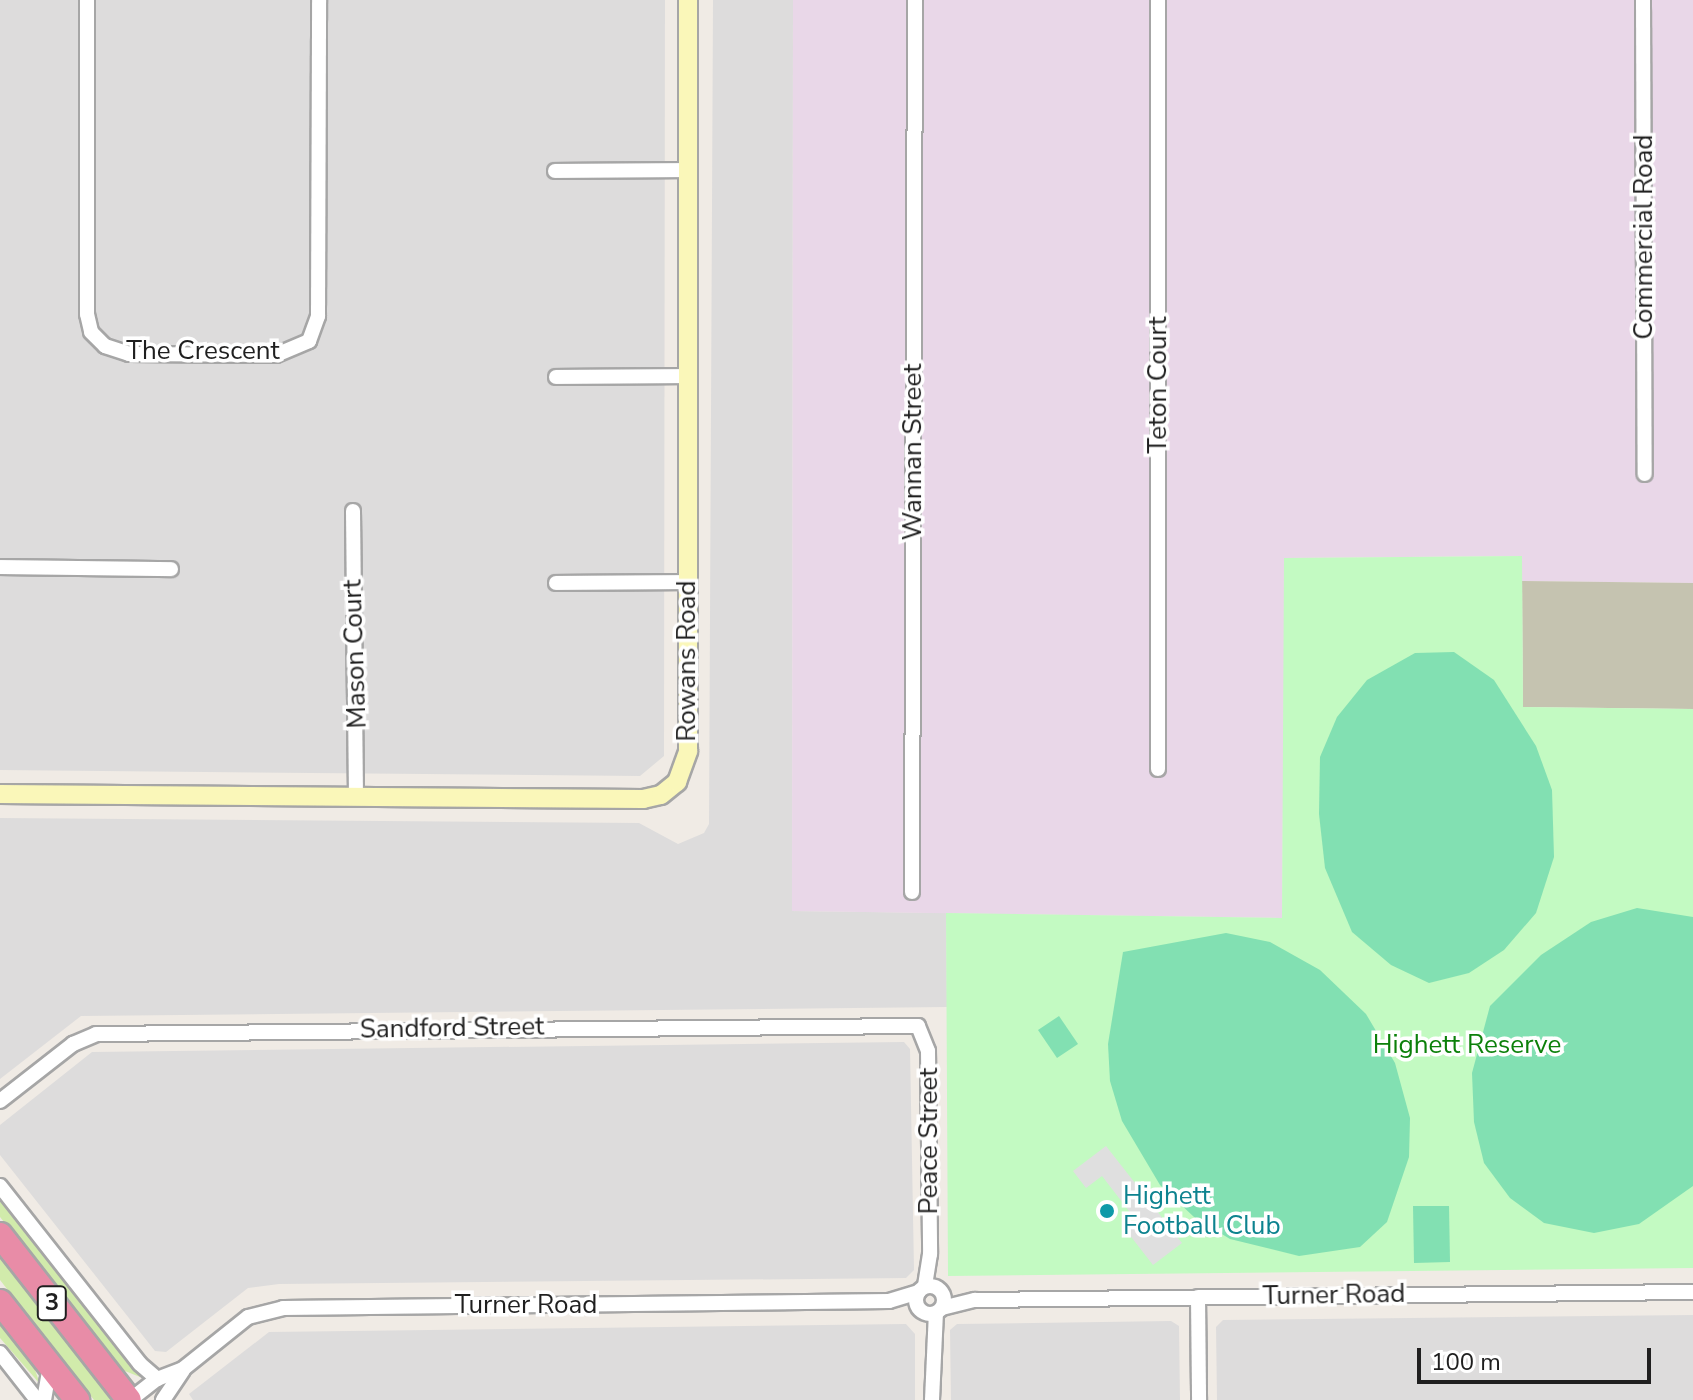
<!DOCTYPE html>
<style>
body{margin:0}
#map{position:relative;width:1693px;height:1400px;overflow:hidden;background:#f0ebe5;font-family:"Nunito Sans",sans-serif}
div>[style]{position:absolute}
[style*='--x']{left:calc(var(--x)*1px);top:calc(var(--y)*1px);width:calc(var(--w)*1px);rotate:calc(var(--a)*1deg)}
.residential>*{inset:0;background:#dddcdc}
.industrial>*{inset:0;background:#e9d7e8}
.construction>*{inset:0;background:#c5c3b0}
.grass>*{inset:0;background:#d1ebab}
.park>*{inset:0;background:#c3fac2}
.pitch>*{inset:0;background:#82e0b2}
.parking>*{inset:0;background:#dfdfdf}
.roads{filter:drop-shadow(2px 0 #a6a6a6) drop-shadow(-2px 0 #a6a6a6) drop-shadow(0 2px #a6a6a6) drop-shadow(0 -2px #a6a6a6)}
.street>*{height:14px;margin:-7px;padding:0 7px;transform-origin:7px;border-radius:7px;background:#fff}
.street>.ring{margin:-7px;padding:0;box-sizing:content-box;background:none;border:14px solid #fff;border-radius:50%}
.secondary>*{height:18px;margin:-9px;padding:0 9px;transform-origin:9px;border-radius:9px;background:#faf7b9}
.highway>*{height:24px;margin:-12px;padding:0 12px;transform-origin:12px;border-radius:12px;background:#e88ca7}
.dots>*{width:22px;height:22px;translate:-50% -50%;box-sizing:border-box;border:4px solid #fff;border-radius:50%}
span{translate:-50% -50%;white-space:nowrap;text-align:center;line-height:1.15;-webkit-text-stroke:7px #fff;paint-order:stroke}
.shield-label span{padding:2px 6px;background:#fff;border:2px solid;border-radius:6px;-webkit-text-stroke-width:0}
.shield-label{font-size:24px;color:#1f1f1f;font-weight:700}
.street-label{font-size:26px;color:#1f1f1f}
.park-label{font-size:26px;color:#0c800a}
.culture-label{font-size:26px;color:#0d838f}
.left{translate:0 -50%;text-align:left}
.scale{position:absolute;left:1417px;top:1348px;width:234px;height:36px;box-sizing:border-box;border:4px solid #1f1f1f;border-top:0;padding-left:10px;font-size:24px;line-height:28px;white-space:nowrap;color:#1f1f1f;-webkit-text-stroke:6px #fff;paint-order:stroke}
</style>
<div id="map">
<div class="residential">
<i style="clip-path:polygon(0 0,665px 0,664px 756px,640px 776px,0 770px)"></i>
<i style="clip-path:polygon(713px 0,793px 0,792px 911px,946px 913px,947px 1007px,81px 1016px,0 1079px,0 818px,639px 823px,678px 844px,704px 833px,709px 824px)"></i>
<i style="clip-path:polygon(904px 1042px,910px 1049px,914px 1270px,906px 1278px,279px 1284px,248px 1288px,166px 1352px,155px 1351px,0 1155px,0 1125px,92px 1052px)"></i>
<i style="clip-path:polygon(1693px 1315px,1693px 1400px,1217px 1400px,1216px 1327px,1223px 1320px)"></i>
<i style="clip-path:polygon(1171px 1321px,1179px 1326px,1180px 1400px,951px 1400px,950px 1330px,957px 1324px)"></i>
<i style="clip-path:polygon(906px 1324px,915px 1334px,915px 1400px,193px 1400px,189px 1394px,269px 1332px)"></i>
</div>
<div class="industrial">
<i style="clip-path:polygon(793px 0,1693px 0,1693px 583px,1522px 581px,1521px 556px,1285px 558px,1282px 918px,792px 911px)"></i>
</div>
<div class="construction">
<i style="clip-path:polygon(1522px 581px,1693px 583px,1693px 709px,1523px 707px)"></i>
</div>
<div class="grass">
<i style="clip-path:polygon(0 1198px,143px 1374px,140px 1377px,120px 1369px,0 1217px)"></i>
<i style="clip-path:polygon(0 1255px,98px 1379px,113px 1400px,94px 1400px,0 1280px)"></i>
<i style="clip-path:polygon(0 1321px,34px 1367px,40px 1384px,0 1338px)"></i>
</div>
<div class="park">
<i style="clip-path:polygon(1522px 556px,1523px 707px,1693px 709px,1693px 1268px,948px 1276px,946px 913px,1282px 918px,1284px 558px)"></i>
</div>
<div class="pitch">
<i style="clip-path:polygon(1454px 652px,1494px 680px,1536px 746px,1552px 790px,1554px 857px,1536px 913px,1504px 950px,1469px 973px,1429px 983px,1391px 965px,1352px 932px,1325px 868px,1319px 814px,1320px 757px,1337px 717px,1367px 680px,1415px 653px)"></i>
<i style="clip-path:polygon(1637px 908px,1693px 917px,1693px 1186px,1639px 1224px,1594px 1233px,1544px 1223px,1510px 1198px,1484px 1163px,1474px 1122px,1472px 1073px,1490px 1006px,1541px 955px,1591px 922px)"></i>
<i style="clip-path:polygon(1226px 933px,1270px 942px,1320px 970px,1366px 1014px,1395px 1063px,1410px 1118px,1409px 1157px,1387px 1222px,1360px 1247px,1299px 1256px,1230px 1239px,1194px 1217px,1160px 1185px,1122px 1121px,1110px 1081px,1108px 1044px,1123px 952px)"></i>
<i style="clip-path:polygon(1059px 1016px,1078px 1044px,1057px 1058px,1038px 1030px)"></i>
<i style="clip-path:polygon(1413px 1206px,1449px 1206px,1450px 1262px,1414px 1263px)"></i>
</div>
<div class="parking">
<i style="clip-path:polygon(1106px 1146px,1182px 1243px,1153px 1265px,1125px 1229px,1136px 1220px,1102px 1176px,1086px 1188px,1073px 1171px)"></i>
</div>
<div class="roads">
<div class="street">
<i style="--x:87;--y:0;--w:314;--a:90"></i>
<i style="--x:87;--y:314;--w:18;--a:77"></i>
<i style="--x:91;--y:332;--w:20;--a:45"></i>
<i style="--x:105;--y:346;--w:25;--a:18"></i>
<i style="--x:129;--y:354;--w:147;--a:0.4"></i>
<i style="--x:276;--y:355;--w:36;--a:-23"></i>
<i style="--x:309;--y:341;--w:27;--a:-70"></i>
<i style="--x:318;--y:316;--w:316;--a:-89.8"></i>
<i style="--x:1158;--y:0;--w:769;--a:90"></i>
<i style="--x:1643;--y:0;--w:474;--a:89.8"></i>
<i style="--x:555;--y:171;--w:133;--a:-0.4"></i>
<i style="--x:556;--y:377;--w:132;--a:-0.4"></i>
<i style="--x:353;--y:511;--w:286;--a:89.4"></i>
<i style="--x:0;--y:567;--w:171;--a:0.7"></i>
<i style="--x:556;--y:583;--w:131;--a:-0.4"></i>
<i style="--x:912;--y:892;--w:892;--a:-89.81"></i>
<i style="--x:0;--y:1101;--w:93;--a:-38"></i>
<i style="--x:73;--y:1044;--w:25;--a:-23"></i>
<i style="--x:96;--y:1034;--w:822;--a:-0.56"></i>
<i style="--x:918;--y:1026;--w:27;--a:68"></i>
<i style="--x:928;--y:1051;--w:203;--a:89.4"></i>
<i style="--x:930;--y:1254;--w:33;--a:99"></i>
<i style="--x:0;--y:1186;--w:226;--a:51.8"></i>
<i style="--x:140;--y:1364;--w:23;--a:41"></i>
<i class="ring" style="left:916px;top:1286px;width:14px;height:14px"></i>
<i style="--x:1198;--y:1297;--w:103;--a:89.4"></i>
<i style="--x:942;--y:1308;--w:34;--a:-14"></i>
<i style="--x:975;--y:1300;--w:718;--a:-0.64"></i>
<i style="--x:0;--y:1353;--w:60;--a:51.8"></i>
<i style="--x:44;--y:1400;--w:36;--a:-80"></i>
<i style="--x:130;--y:1400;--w:34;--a:-38"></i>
<i style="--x:157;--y:1379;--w:28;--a:-21"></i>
<i style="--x:183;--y:1369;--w:83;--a:-38.7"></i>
<i style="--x:248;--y:1317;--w:36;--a:-14"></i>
<i style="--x:283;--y:1308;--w:606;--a:-0.66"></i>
<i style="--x:889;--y:1301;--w:31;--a:-17"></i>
<i style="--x:163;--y:1400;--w:36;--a:-56"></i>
<i style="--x:932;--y:1400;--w:87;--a:-87.4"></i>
</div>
<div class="secondary">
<i style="--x:0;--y:794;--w:643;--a:0.45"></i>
<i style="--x:643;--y:799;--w:18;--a:-13"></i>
<i style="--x:661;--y:795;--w:21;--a:-39"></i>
<i style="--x:677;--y:782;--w:33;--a:-70"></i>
<i style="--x:688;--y:751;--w:751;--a:-90"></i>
</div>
<div class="highway">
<i style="--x:0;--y:1235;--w:209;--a:52"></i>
<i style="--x:0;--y:1302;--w:125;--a:51.8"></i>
</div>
</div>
<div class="dots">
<i style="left:1107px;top:1211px;background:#0f9aa8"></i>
</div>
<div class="shield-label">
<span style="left:52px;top:1303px">3</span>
</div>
<div class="street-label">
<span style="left:1644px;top:237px;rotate:-90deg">Commercial Road</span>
<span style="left:203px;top:351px">The Crescent</span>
<span style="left:1158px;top:385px;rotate:-90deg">Teton Court</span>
<span style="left:913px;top:452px;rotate:-90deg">Wannan Street</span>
<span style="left:355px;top:654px;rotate:-92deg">Mason Court</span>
<span style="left:687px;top:661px;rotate:-90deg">Rowans Road</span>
<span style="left:452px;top:1028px;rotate:-1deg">Sandford Street</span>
<span style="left:929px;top:1141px;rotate:-90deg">Peace Street</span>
<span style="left:1334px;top:1295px;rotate:-1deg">Turner Road</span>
<span style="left:526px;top:1305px">Turner Road</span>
</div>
<div class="park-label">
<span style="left:1467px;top:1045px">Highett Reserve</span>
</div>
<div class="culture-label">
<span class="left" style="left:1123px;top:1211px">Highett<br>Football Club</span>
</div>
<div class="scale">100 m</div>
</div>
